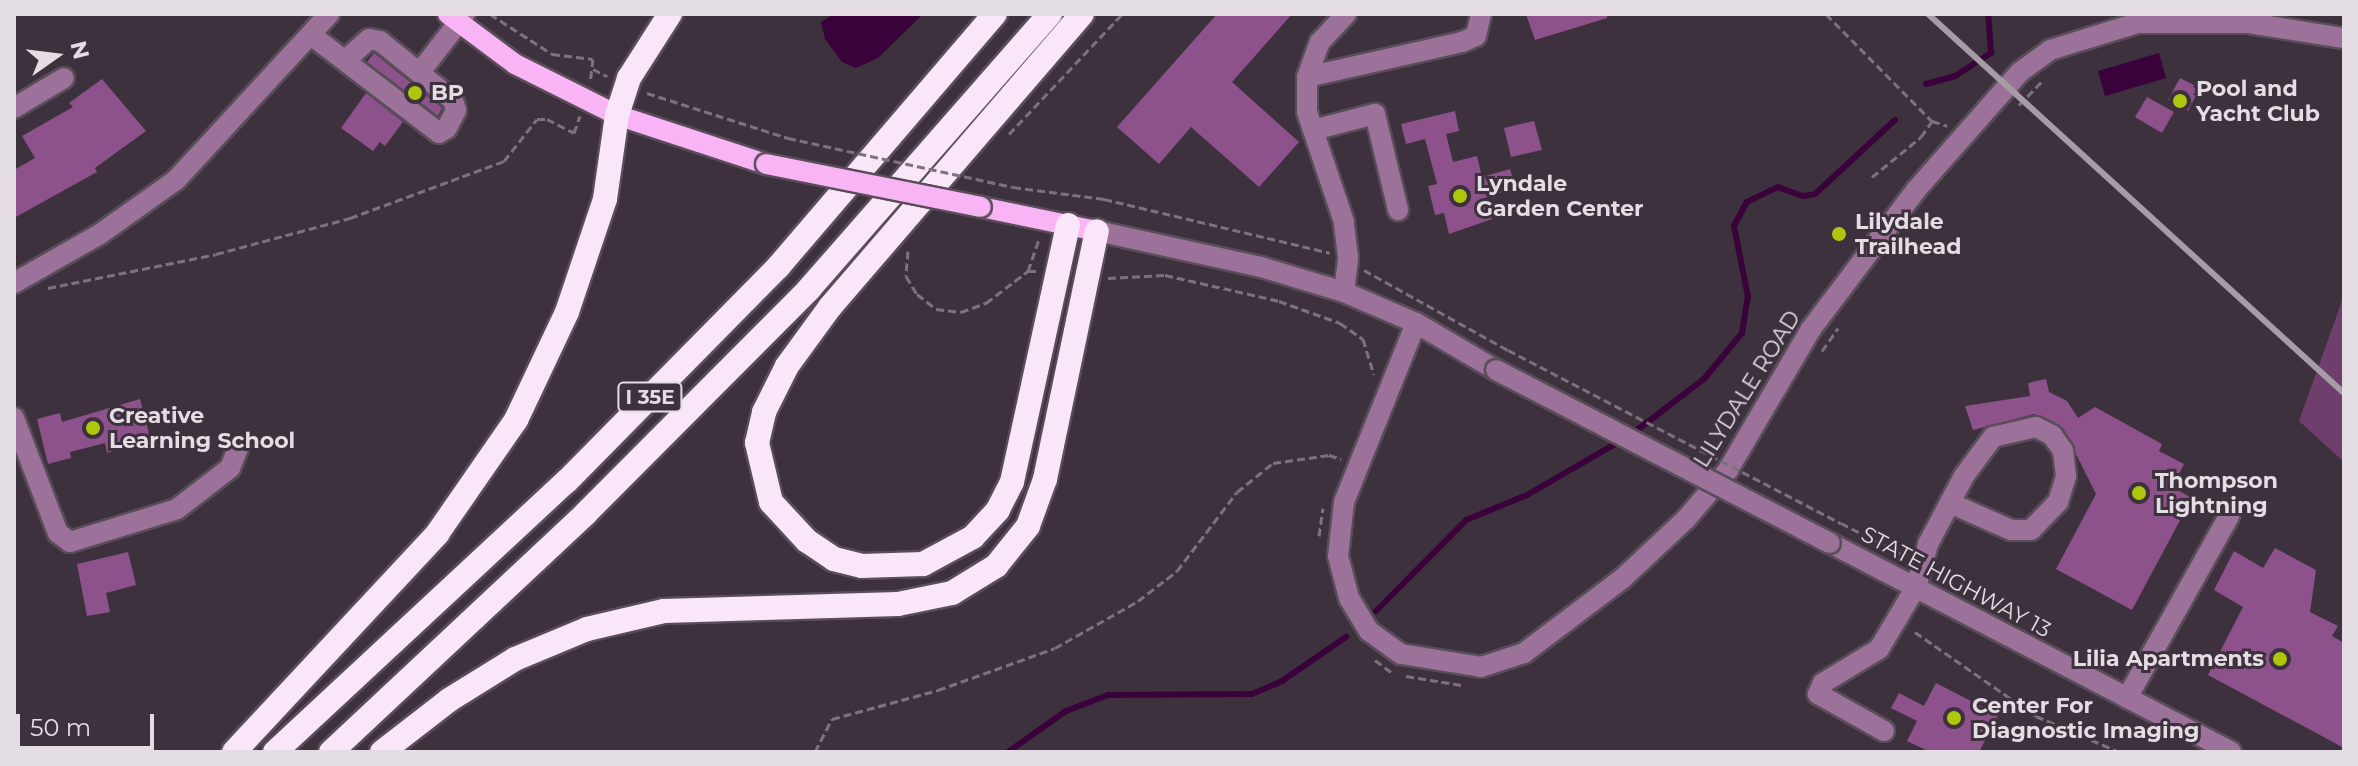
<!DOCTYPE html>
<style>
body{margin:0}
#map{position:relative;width:2358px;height:766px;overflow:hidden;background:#3d313d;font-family:Montserrat,sans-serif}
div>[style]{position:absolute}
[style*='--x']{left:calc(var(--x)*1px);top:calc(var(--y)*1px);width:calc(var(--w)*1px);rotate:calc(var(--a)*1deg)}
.green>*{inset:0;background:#6f3e6d}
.water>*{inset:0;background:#3a023a}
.stream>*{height:6px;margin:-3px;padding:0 3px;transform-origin:3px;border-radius:3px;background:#3a023a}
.building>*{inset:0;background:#8d528b}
.path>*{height:3px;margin-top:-1.5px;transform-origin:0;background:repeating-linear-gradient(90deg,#7c727c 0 8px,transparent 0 12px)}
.roads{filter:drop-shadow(2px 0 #584d58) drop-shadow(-2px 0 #584d58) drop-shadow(0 2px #584d58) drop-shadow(0 -2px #584d58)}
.minor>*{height:20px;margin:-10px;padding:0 10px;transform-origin:10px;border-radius:10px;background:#9c729a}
.major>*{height:20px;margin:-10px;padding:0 10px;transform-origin:10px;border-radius:10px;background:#f9b4f5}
.highway>*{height:24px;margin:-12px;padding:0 12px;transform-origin:12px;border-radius:12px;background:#fae6f9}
.rail>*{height:6px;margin:-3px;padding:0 3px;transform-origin:3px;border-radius:3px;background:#a59ca5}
.path-bridge>*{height:3px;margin-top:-1.5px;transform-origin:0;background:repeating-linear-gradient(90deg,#7c727c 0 8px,transparent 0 12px)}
.bridges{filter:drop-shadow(2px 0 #584d58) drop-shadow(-2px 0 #584d58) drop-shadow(0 2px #584d58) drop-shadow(0 -2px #584d58)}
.minor-bridge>*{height:20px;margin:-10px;padding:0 10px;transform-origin:10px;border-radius:10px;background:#9c729a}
.major-bridge>*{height:20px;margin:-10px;padding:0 10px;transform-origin:10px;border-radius:10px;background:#f9b4f5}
.dots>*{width:22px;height:22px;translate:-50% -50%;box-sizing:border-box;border:4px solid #3d313d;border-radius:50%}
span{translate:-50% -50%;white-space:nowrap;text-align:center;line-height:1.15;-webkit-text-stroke:6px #3d313d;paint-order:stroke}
.shield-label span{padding:2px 6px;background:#3d313d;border:2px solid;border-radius:6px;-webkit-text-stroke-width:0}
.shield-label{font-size:20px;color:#e4dde4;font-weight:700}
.poi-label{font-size:22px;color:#e4dde4;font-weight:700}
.left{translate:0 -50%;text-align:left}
.right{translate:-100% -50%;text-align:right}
.street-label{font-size:22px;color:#e4dde4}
.frame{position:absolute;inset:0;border:16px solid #e4dde4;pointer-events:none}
.north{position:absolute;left:16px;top:16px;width:80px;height:80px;-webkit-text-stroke:6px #3d313d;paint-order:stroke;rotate:76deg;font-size:22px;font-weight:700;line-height:32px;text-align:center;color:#e4dde4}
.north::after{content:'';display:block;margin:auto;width:28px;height:36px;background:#e4dde4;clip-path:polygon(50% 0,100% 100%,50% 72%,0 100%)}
.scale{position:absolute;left:16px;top:714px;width:138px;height:36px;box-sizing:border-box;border:4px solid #e4dde4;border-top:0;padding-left:10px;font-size:24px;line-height:28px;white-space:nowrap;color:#e4dde4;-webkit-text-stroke:6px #3d313d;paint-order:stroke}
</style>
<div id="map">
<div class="green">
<i style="clip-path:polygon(2344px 295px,2344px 462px,2299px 421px)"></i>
</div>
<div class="water">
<i style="clip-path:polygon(834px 14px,923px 14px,878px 58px,856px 68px,842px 62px,825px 39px,821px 22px)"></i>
<i style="clip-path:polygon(2159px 53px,2166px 78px,2105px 96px,2098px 71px)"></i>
</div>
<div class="stream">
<i style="--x:1926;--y:84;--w:30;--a:-15"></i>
<i style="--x:1955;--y:76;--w:43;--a:-32.6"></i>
<i style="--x:1991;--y:53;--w:39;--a:-94"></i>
<i style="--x:1632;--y:434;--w:91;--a:-37.4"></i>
<i style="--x:1704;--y:379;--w:60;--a:-50.4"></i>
<i style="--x:1742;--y:333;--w:36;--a:-81"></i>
<i style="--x:1748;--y:297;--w:72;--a:-101.2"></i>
<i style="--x:1734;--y:226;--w:27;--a:-62"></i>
<i style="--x:1747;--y:202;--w:34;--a:-26"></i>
<i style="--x:1778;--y:187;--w:27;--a:20"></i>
<i style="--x:1803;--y:196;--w:12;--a:-9"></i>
<i style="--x:1815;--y:194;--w:109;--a:-42.8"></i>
<i style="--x:1376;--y:611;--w:128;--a:-45.3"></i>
<i style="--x:1466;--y:520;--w:66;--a:-22.3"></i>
<i style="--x:1527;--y:495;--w:110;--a:-30.1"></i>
<i style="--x:1008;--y:752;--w:71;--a:-35.3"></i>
<i style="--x:1066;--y:711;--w:45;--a:-20.9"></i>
<i style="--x:1108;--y:695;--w:144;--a:-0.4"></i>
<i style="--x:1252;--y:694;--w:33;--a:-23"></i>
<i style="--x:1282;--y:681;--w:78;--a:-34.5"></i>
</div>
<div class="building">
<i style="clip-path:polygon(1217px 14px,1292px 14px,1232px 82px,1299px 142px,1259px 187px,1191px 127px,1159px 164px,1117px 127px)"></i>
<i style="clip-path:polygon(1526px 14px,1607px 14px,1607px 18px,1535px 40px)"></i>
<i style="clip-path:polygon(374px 53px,442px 108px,438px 116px,367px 62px)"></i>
<i style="clip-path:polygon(2180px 78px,2200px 88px,2188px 111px,2168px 100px)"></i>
<i style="clip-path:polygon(102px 79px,146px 131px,95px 168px,97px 172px,14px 218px,14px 170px,35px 158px,22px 136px,73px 107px,69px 103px)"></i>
<i style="clip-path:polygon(366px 93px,403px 122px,385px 146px,380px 142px,373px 151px,341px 128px)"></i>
<i style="clip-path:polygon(2147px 97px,2174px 112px,2162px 133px,2135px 117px)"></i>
<i style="clip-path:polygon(1455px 111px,1459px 131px,1446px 134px,1453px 162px,1477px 156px,1482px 177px,1510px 169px,1516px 189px,1486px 197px,1492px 219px,1449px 234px,1444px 213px,1435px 215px,1428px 186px,1437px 184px,1425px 139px,1406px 144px,1401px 124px)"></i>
<i style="clip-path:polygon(1534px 121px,1542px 150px,1511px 157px,1504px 128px)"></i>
<i style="clip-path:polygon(2046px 379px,2049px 392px,2067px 401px,2078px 418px,2095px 407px,2162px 444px,2159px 451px,2184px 464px,2172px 487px,2192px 498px,2132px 610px,2056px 569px,2096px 494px,2063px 428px,2034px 414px,1973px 430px,1965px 406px,2030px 396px,2028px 383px)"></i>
<i style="clip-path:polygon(140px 399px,150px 437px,107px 453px,105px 443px,70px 452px,71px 458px,48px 464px,37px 419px,60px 413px,62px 422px)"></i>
<i style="clip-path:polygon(2275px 548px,2316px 570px,2310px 612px,2338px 626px,2332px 636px,2344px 643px,2344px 748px,2208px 675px,2243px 607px,2214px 590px,2234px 551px,2263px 568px)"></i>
<i style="clip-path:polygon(128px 552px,136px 585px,106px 593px,110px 612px,87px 616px,77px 564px)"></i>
<i style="clip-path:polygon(1936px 683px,1998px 715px,1979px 752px,1930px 752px,1907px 741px,1917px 721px,1891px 708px,1899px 693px,1924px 706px)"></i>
</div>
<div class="path">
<i style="--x:490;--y:14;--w:74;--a:32.8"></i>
<i style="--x:552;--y:54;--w:41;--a:7"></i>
<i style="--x:593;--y:59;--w:23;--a:97"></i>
<i style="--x:1826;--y:14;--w:151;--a:45.3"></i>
<i style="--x:1932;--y:121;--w:16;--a:18"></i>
<i style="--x:593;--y:69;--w:16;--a:27"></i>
<i style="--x:647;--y:93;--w:148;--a:17.7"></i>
<i style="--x:2019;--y:105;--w:33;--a:-46"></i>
<i style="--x:1009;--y:134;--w:165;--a:-46.7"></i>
<i style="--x:1872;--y:177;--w:63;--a:-39.2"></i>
<i style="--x:1921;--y:137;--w:19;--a:-55"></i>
<i style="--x:1013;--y:187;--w:92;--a:7.5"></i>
<i style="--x:1104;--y:199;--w:232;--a:13.4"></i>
<i style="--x:908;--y:251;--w:25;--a:95"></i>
<i style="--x:906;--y:276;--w:21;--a:59"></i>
<i style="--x:917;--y:294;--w:24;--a:38"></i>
<i style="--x:936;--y:309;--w:25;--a:7"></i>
<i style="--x:961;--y:312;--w:27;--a:-20"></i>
<i style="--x:986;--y:303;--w:53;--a:-37.3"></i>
<i style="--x:1028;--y:271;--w:9;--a:0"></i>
<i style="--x:1364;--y:270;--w:165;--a:29.1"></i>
<i style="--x:1028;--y:271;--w:36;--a:-71"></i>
<i style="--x:1108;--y:278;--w:57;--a:-3"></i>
<i style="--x:1165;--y:275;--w:117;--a:12.8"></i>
<i style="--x:1279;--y:301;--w:65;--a:19.8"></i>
<i style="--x:1340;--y:323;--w:28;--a:35"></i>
<i style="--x:1363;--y:339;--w:37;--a:73"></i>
<i style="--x:48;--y:288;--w:171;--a:-11.4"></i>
<i style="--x:216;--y:254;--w:139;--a:-15"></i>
<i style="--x:350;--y:218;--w:164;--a:-20.3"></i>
<i style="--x:504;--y:161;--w:53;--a:-51.8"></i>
<i style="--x:537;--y:119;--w:10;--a:0"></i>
<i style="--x:547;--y:119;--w:30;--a:27"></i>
<i style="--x:574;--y:133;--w:18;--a:-71"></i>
<i style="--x:1822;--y:351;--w:28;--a:-55"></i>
<i style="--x:1841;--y:523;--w:72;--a:27.3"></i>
<i style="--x:1319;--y:536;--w:28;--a:-82"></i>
<i style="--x:1915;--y:632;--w:147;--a:34.8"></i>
<i style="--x:2036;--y:716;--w:90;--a:23.4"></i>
<i style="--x:1375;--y:660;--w:20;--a:37"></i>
<i style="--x:1406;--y:676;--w:56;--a:9.3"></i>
<i style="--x:815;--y:752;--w:37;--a:-63"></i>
<i style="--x:832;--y:719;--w:110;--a:-15.3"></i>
<i style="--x:938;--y:690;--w:124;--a:-19.7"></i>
<i style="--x:1055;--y:648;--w:95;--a:-29.5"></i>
<i style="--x:1138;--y:601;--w:49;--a:-37.6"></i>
<i style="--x:1177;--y:571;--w:99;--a:-52.8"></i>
<i style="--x:1237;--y:492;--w:46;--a:-38.9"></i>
<i style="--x:1273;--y:463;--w:57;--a:-8.1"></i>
<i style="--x:1329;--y:455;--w:13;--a:18"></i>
</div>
<div class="roads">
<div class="minor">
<i style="--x:311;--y:35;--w:161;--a:37.4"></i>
<i style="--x:439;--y:133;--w:9;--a:-32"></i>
<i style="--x:447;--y:128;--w:20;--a:-63"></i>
<i style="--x:456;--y:110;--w:10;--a:-107"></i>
<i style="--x:453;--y:100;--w:94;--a:-141.1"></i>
<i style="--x:380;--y:41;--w:11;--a:-170"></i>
<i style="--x:369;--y:39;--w:31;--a:138"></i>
<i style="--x:420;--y:72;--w:73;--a:-52.2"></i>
<i style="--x:1307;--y:77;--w:159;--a:-12.7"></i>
<i style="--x:1462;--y:42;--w:15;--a:-23"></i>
<i style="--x:1476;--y:36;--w:23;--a:-77"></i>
<i style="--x:14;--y:108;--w:58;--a:-31"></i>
<i style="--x:1313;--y:130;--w:64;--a:-14.5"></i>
<i style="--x:1375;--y:114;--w:99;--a:76.5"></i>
<i style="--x:1097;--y:231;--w:168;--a:12.4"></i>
<i style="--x:1261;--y:267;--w:87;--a:16.8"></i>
<i style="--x:1344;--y:292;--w:78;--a:23.3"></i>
<i style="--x:1416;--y:323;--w:93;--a:30.4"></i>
<i style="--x:14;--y:283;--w:99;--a:-29.7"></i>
<i style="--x:100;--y:234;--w:93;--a:-35.4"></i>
<i style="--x:176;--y:180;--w:226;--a:-47.3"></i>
<i style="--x:1344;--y:292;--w:35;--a:-83"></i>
<i style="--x:1348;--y:257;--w:35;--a:-97"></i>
<i style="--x:1344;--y:222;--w:116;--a:-108.6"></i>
<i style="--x:1307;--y:112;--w:35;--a:-90"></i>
<i style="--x:1307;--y:77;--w:37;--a:-70"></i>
<i style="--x:1320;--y:42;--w:38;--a:-47"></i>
<i style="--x:1416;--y:323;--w:193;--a:111.9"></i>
<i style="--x:1344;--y:502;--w:54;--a:96.3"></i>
<i style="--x:1338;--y:556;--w:43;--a:75.3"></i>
<i style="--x:1349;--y:598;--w:39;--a:59"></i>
<i style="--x:1369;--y:631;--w:39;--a:36"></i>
<i style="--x:1401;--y:654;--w:81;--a:9.2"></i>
<i style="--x:1481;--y:667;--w:45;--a:-18"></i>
<i style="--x:1524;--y:653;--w:124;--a:-37.1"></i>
<i style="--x:1623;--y:578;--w:86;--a:-43.1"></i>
<i style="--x:1686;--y:519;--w:65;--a:-49.4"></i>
<i style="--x:1728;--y:470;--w:164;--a:-59.5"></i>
<i style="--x:1811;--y:329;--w:174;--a:-52.9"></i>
<i style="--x:1916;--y:190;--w:157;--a:-48.6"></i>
<i style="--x:2020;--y:72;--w:37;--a:-36"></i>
<i style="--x:2050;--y:50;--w:91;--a:-17.2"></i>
<i style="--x:2137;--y:23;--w:112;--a:0"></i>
<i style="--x:2249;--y:23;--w:96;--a:9"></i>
<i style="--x:14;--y:418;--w:123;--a:69.1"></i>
<i style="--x:58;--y:533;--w:15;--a:37"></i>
<i style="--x:70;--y:542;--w:112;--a:-17.1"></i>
<i style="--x:177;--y:509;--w:67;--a:-37.7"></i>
<i style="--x:230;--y:468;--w:24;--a:-68"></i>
<i style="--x:1830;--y:543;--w:452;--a:27.5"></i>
<i style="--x:2127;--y:698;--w:209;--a:-60.7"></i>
<i style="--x:1884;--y:731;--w:76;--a:-150.7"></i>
<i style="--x:1818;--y:694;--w:12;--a:-66"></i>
<i style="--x:1823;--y:683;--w:66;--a:-31.3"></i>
<i style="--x:1879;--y:649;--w:72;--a:-59.2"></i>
<i style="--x:1916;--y:587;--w:45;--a:-74.4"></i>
<i style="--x:1928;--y:544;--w:77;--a:-62.1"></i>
<i style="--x:1964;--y:476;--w:49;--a:-53.4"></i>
<i style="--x:1993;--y:437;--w:44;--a:-13.1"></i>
<i style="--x:2036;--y:427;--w:18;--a:27"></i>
<i style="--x:2052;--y:435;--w:19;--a:55"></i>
<i style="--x:2063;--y:451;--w:25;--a:83"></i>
<i style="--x:2066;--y:476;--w:27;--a:107"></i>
<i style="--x:2058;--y:502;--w:39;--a:134"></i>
<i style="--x:2031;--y:530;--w:20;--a:180"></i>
<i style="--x:2011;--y:530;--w:67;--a:-156.1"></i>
</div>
<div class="major">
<i style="--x:448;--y:14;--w:84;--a:36.7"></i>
<i style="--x:515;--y:64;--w:114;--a:26.6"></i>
<i style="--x:617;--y:115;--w:157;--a:18.2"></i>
<i style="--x:981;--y:207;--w:118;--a:11.7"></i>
</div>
<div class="highway">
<i style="--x:1068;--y:225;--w:263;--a:102.3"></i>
<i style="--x:1012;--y:482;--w:31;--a:117"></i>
<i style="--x:998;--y:510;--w:37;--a:133"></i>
<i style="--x:973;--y:537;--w:57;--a:151.6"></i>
<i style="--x:923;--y:564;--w:61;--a:178.1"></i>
<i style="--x:862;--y:566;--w:29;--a:-166"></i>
<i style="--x:834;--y:559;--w:32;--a:-146"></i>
<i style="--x:807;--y:541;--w:53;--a:-132.7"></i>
<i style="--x:771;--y:502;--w:61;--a:-103.3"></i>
<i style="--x:757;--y:443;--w:32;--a:-77"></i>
<i style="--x:764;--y:412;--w:51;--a:-63.4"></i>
<i style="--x:787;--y:366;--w:73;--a:-53.9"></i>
<i style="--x:830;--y:307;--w:386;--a:-49.3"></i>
<i style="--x:234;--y:752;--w:298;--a:-47"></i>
<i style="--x:437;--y:534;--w:139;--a:-55.3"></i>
<i style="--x:516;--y:420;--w:119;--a:-64.7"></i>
<i style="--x:567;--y:312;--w:119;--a:-71.4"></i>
<i style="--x:605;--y:199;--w:85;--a:-81.9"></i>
<i style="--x:617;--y:115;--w:39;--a:-72"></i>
<i style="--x:629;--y:78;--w:76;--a:-57.4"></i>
<i style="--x:275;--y:752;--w:398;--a:-42.9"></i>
<i style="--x:567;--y:481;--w:301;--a:-45.4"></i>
<i style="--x:778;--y:267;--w:333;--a:-49.4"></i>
<i style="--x:331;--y:752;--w:349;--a:-43.1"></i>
<i style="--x:586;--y:513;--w:316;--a:-45.1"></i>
<i style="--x:809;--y:289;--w:366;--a:-48.8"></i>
<i style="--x:382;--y:752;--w:85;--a:-37.8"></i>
<i style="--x:449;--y:700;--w:78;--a:-31.8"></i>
<i style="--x:515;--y:659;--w:78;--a:-22.6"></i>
<i style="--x:587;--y:629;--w:79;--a:-13.2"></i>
<i style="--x:664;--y:611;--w:234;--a:-1.7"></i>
<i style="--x:898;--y:604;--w:55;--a:-11.5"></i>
<i style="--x:952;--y:593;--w:52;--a:-31.5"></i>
<i style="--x:996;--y:566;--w:51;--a:-51.3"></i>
<i style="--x:1028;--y:526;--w:50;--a:-70.1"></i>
<i style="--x:1045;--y:479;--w:253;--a:-78.2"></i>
</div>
</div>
<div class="rail">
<i style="--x:1928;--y:14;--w:563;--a:42.34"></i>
</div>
<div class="path-bridge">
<i style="--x:788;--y:138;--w:230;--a:12.3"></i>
<i style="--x:1508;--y:350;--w:375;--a:27.5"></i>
</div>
<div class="bridges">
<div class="minor-bridge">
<i style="--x:1496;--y:370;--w:376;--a:27.4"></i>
</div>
<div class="major-bridge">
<i style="--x:766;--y:164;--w:219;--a:11.3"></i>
</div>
</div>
<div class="dots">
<i style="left:415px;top:93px;background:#aec60c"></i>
<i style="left:2180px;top:101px;background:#aec60c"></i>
<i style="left:1460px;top:196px;background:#aec60c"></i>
<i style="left:1839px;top:234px;background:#aec60c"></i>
<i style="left:93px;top:428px;background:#aec60c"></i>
<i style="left:2139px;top:493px;background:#aec60c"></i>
<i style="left:2280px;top:659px;background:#aec60c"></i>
<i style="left:1954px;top:718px;background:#aec60c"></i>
</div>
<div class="shield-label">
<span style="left:650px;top:397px">I 35E</span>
</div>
<div class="poi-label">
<span class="left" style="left:2196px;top:101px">Pool and<br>Yacht Club</span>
<span class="left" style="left:431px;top:93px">BP</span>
<span class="left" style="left:1476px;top:196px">Lyndale<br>Garden Center</span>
<span class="left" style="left:1855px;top:234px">Lilydale<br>Trailhead</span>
<span class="left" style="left:109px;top:428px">Creative<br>Learning School</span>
<span class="left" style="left:2155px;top:493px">Thompson<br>Lightning</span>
<span class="right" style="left:2264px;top:659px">Lilia Apartments</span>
<span class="left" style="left:1972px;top:718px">Center For<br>Diagnostic Imaging</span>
</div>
<div class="street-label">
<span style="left:1747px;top:389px;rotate:-58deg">LILYDALE ROAD</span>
<span style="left:1956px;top:582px;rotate:28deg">STATE HIGHWAY 13</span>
</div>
<div class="frame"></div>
<div class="north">N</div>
<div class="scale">50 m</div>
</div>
